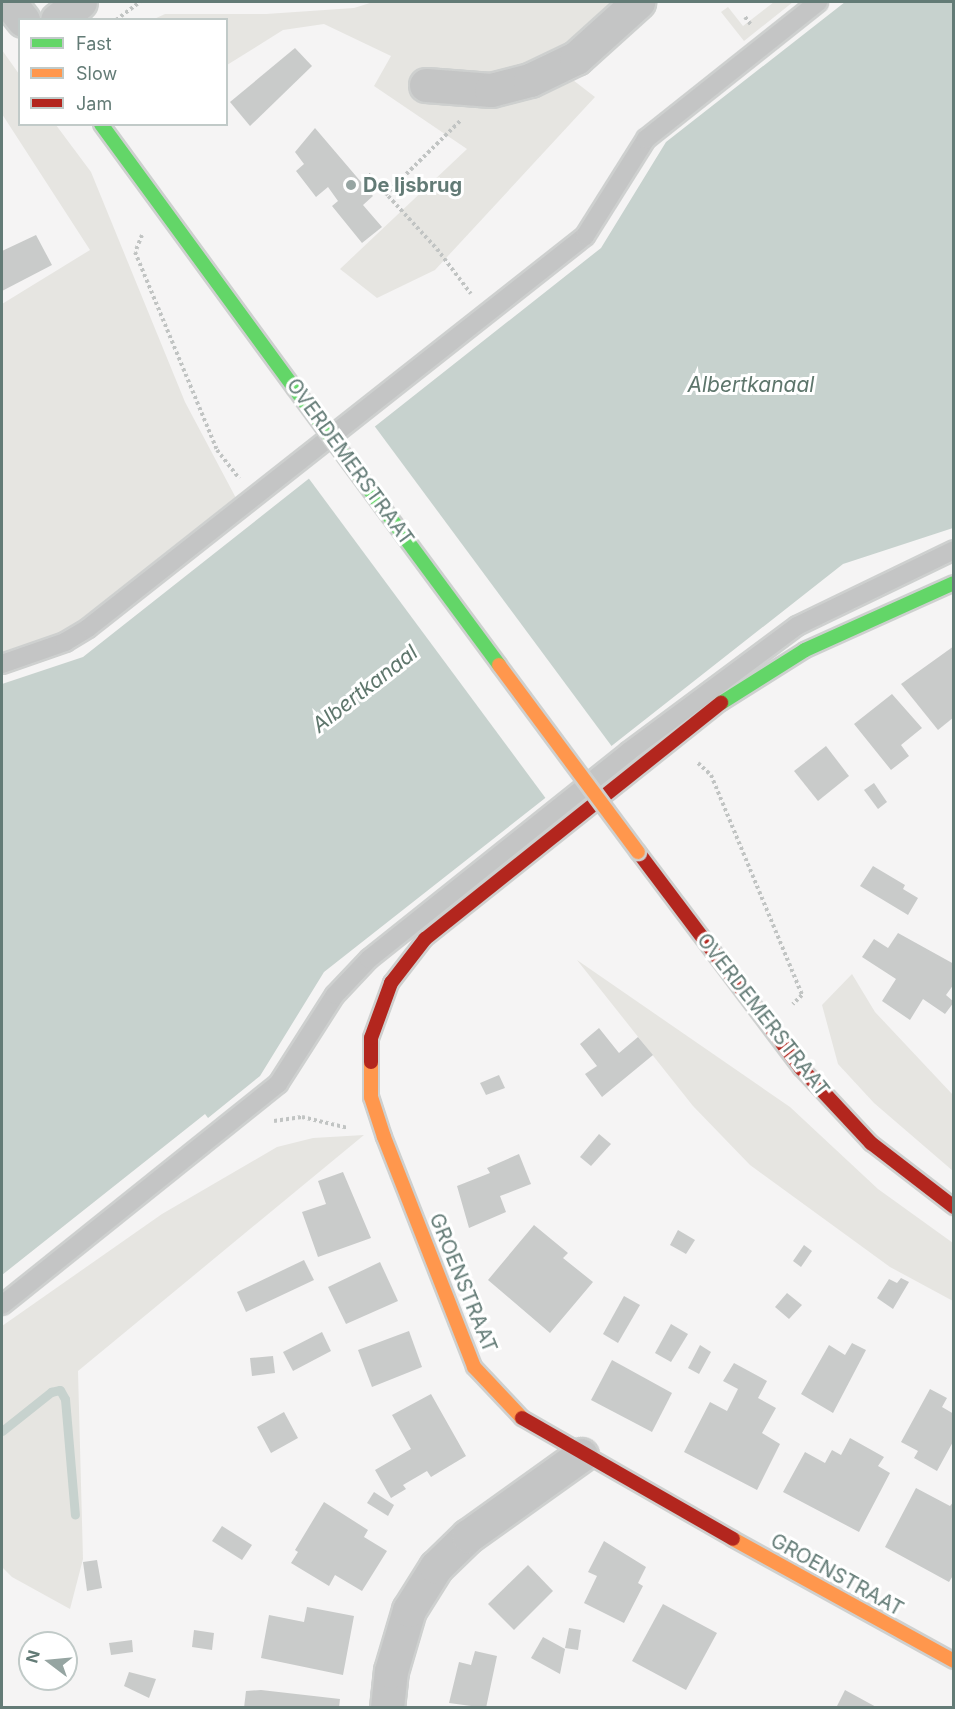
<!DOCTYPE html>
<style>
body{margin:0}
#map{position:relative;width:955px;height:1709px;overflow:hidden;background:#f5f4f4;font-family:Inter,sans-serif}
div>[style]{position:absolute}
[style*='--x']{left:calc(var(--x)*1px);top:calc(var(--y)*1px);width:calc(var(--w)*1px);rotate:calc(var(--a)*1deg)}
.green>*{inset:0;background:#e6e5e1}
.water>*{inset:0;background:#c7d2ce}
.pier>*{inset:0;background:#f5f4f4}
.stream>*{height:9px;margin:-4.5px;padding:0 4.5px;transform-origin:4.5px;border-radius:4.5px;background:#c7d2ce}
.building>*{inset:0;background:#c9cbca}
.path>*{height:4px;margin-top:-2px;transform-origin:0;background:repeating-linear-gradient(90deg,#c1c4c3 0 3px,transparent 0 6px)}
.roads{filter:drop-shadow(2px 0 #ced0cf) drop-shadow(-2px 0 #ced0cf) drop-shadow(0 2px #ced0cf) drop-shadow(0 -2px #ced0cf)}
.lane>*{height:18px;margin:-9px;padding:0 9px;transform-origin:9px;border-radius:9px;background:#c4c5c5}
.street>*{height:33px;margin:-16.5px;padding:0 16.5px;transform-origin:16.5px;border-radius:16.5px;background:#c4c5c5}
.fast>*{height:14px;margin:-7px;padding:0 7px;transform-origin:7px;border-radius:7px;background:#63d668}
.slow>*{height:14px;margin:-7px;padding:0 7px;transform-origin:7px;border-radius:7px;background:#ff974d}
.jam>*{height:14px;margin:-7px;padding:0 7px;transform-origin:7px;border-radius:7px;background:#b3261e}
.bridges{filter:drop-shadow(2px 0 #ced0cf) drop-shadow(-2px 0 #ced0cf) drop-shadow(0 2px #ced0cf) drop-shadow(0 -2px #ced0cf)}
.fast-bridge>*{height:14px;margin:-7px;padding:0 7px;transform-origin:7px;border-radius:7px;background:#63d668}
.slow-bridge>*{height:14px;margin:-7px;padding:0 7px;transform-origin:7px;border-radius:7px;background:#ff974d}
.dots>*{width:16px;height:16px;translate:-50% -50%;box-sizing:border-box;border:3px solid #fff;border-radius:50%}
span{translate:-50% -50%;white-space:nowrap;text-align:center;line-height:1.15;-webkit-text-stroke:6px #fff;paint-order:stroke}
.poi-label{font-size:20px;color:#637b76;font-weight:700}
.left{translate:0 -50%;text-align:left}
.street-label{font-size:20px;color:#637b76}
.water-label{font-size:21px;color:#5e766c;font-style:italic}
.frame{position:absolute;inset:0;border:3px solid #637b76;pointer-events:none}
.legend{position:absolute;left:18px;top:18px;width:210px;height:108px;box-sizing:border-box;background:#fff;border:2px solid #c1cac8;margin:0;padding:8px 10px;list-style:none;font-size:18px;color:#637b76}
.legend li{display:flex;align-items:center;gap:12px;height:30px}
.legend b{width:30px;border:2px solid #c1cac8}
.north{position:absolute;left:18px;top:1631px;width:60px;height:60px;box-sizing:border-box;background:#fff;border:2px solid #c1cac8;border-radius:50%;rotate:286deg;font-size:16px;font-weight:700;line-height:24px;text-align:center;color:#637b76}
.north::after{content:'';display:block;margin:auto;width:21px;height:27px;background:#96a5a2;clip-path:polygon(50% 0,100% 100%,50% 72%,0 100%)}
</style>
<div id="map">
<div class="green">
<i style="clip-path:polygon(373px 2px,622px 2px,547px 60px,595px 97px,435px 270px,377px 298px,340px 269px,467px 149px,374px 86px,391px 56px,324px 24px,283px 30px,227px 65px,226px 20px,152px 20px,165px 14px,266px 14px,354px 8px)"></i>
<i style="clip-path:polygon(774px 2px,793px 2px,744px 41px,721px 12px,728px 7px,743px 26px)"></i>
<i style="clip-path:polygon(2px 50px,19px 74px,20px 124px,56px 125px,91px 172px,185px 402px,237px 500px,78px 627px,2px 653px,2px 304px,90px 250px,2px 114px)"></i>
<i style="clip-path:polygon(577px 960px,790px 1107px,878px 1189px,953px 1243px,953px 1301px,890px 1267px,750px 1165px,693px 1106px)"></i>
<i style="clip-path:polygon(852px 974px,875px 1012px,953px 1095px,953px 1171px,874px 1103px,838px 1064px,822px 1005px)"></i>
<i style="clip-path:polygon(364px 1135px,78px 1371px,83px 1559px,70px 1609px,12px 1577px,2px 1567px,2px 1326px,162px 1214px,277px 1147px,313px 1138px)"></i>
</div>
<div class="water">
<i style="clip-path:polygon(845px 2px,953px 2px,953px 528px,843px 564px,324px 972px,260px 1076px,208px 1118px,205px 1114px,2px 1275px,2px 684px,83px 657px,601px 248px,666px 142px)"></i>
</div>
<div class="pier">
<i style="clip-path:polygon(373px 424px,613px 748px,547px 800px,307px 476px)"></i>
</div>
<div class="stream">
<i style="--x:2;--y:1431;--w:63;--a:-38.5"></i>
<i style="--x:51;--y:1392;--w:9;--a:-13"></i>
<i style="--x:60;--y:1390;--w:10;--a:61"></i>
<i style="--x:65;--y:1399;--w:116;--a:85.1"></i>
</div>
<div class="building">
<i style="clip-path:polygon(295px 48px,312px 66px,250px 126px,230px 102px)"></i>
<i style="clip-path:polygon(315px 128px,373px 196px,363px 205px,382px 227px,362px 243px,332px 206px,338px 201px,328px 187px,316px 197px,296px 171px,304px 164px,295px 152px)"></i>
<i style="clip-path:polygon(36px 235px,52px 265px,2px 291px,2px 251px)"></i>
<i style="clip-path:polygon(954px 646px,954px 717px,938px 730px,901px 684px)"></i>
<i style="clip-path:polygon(892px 694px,922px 728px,901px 745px,909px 756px,891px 770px,854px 724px)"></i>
<i style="clip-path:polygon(826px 746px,849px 776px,818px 801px,794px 771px)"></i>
<i style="clip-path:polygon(874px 783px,887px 802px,878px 809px,864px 790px)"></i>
<i style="clip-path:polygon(873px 866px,905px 885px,903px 889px,918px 898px,908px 915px,860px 886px)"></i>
<i style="clip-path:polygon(898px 933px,954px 964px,954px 984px,946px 995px,954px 1002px,945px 1014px,923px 999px,910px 1020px,882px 1001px,896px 979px,862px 957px,874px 939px,888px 948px)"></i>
<i style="clip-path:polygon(599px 1028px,619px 1053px,638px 1037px,653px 1055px,602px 1097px,585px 1074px,597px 1066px,580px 1044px)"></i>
<i style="clip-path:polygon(499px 1075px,505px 1088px,486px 1095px,480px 1083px)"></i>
<i style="clip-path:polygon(599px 1134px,611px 1144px,591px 1166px,580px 1157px)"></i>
<i style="clip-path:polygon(519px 1154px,531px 1184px,500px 1196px,506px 1212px,469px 1228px,457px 1186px,490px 1173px,487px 1168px)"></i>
<i style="clip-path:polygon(343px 1172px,371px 1238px,318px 1257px,302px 1212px,326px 1204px,318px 1181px)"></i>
<i style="clip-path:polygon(534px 1225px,568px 1253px,563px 1258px,593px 1282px,550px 1333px,488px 1280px)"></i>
<i style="clip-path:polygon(678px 1230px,695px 1240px,686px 1254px,670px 1245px)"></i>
<i style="clip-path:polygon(804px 1245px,812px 1251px,801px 1267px,793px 1261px)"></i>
<i style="clip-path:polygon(304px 1260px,314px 1280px,246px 1312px,237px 1292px)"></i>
<i style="clip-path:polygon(380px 1262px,398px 1301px,346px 1324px,328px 1287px)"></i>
<i style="clip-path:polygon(901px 1278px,909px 1282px,893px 1309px,877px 1298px,889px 1279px,897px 1283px)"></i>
<i style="clip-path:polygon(787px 1293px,802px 1305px,789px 1319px,775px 1307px)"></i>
<i style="clip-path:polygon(624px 1296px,640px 1305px,618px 1343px,603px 1334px)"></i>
<i style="clip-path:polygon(671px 1324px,688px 1334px,671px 1362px,655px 1353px)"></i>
<i style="clip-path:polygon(409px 1331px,422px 1367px,372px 1387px,358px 1350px)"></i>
<i style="clip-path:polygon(322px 1332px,331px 1351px,293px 1371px,283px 1352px)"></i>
<i style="clip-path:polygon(852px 1343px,866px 1350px,833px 1413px,801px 1394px,829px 1345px,845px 1355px)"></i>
<i style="clip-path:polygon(700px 1345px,711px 1352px,699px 1374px,688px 1368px)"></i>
<i style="clip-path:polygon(273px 1356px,275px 1373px,252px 1376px,250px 1358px)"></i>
<i style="clip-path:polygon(612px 1360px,672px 1393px,652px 1432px,591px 1400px)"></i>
<i style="clip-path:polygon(734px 1363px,767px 1381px,758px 1398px,776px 1408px,762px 1433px,780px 1444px,757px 1490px,684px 1452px,710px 1402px,727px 1411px,738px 1389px,723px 1381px)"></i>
<i style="clip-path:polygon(930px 1389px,947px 1398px,942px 1407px,954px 1414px,954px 1440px,937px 1471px,914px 1458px,918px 1451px,901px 1442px)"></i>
<i style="clip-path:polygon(431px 1394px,466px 1456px,431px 1477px,427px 1471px,403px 1485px,406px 1489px,391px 1498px,375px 1470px,411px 1449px,392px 1415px)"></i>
<i style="clip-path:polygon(284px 1412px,298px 1438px,271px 1453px,257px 1427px)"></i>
<i style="clip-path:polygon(850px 1438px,884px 1457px,878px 1466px,890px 1473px,859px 1532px,783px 1492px,805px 1452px,825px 1463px,832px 1450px,841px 1455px)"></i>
<i style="clip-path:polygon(916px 1488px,950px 1506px,954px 1501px,954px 1574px,949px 1582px,885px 1547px)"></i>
<i style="clip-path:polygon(374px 1492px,394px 1505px,388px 1516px,367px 1503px)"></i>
<i style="clip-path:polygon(324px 1502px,368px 1530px,364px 1537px,387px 1551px,362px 1591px,335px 1575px,329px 1586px,291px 1563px,298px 1552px,295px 1550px)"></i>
<i style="clip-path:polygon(222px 1526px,252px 1545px,242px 1560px,212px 1541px)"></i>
<i style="clip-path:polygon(604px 1541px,646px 1567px,638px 1583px,643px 1586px,624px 1623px,584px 1603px,597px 1576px,588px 1572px)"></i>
<i style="clip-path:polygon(97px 1560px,102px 1588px,87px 1591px,83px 1562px)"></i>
<i style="clip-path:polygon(528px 1565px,553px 1591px,514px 1630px,488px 1604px)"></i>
<i style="clip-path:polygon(663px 1604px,717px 1633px,686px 1690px,632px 1661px)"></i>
<i style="clip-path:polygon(307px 1607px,354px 1616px,343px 1675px,261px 1658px,269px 1615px,304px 1622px)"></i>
<i style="clip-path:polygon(569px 1628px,581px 1630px,578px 1650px,565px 1648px)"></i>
<i style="clip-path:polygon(194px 1630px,214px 1633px,212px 1650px,192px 1647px)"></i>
<i style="clip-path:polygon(543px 1637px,565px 1649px,560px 1674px,531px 1658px)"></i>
<i style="clip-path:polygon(132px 1640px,133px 1652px,111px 1655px,109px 1643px)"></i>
<i style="clip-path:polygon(475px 1651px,497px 1656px,486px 1708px,449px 1703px,459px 1662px,471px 1665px)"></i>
<i style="clip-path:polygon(129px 1672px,156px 1679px,149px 1698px,124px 1686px)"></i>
<i style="clip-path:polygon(261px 1690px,340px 1699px,339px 1708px,244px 1708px,246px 1691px)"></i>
<i style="clip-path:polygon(845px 1690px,878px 1708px,836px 1708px)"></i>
</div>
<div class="path">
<i style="--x:745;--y:17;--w:11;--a:52"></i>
<i style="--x:116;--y:20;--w:30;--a:-37"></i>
<i style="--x:368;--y:174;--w:102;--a:47.4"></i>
<i style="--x:437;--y:249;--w:56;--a:52.9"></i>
<i style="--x:385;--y:195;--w:107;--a:-44.6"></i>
<i style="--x:142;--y:235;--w:18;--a:112"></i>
<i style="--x:135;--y:252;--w:214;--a:67.5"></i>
<i style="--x:217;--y:450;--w:36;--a:52"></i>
<i style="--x:698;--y:763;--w:18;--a:43"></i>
<i style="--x:711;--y:775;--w:238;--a:67.5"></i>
<i style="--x:802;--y:995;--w:13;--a:135"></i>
<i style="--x:274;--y:1121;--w:28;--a:-8"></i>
<i style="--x:302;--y:1117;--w:47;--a:13.4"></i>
</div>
<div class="roads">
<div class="lane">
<i style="--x:2;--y:664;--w:67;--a:-19.2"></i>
<i style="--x:65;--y:642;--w:27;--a:-31"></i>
<i style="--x:88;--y:628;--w:633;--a:-38.26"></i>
<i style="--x:585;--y:236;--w:115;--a:-57.8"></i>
<i style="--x:646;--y:139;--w:220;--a:-38.5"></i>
<i style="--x:2;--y:1305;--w:354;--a:-38.7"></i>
<i style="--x:278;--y:1084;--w:106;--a:-57.4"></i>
<i style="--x:335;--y:995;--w:50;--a:-46.6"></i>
<i style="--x:369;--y:959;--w:332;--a:-38.6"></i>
<i style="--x:628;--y:752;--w:211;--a:-36.7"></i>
<i style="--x:797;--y:626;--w:174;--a:-25.8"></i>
</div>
<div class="street">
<i style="--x:9;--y:2;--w:23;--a:52"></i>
<i style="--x:57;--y:20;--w:29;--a:-38"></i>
<i style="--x:426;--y:85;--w:65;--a:4.4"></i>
<i style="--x:491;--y:90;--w:40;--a:-14.4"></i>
<i style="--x:530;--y:80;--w:51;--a:-25.6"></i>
<i style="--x:576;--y:58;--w:84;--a:-42.1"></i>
<i style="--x:387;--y:1708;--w:37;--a:-84"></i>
<i style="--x:391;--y:1671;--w:64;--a:-73.6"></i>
<i style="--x:409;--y:1610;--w:51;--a:-57.9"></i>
<i style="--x:436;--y:1567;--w:45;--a:-44.1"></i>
<i style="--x:468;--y:1536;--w:139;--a:-35.6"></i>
</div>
<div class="fast">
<i style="--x:101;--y:124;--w:328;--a:53.8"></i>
<i style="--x:721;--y:703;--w:99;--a:-32.2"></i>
<i style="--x:805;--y:650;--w:163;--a:-24.2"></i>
</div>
<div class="slow">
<i style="--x:371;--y:1062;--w:35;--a:90"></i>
<i style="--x:371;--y:1097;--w:42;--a:72"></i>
<i style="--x:384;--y:1137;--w:247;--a:68.6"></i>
<i style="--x:474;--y:1367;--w:70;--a:46.7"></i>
<i style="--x:733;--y:1539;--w:252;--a:28.9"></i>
</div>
<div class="jam">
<i style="--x:638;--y:852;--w:271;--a:53"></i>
<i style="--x:801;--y:1068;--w:103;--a:47"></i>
<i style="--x:871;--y:1143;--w:105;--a:37.6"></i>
<i style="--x:371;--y:1062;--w:24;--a:-90"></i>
<i style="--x:371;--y:1038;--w:59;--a:-70"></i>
<i style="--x:391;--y:983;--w:56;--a:-52.3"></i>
<i style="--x:425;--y:939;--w:379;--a:-38.6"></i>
<i style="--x:522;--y:1418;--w:243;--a:29.8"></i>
</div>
</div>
<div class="bridges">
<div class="fast-bridge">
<i style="--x:295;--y:389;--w:343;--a:53.5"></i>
</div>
<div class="slow-bridge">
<i style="--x:499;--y:665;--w:233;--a:53.4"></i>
</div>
</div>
<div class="dots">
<i style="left:351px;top:185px;background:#96a5a2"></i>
</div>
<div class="poi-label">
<span class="left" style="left:363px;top:185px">De Ijsbrug</span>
</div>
<div class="street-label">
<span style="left:350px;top:462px;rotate:54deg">OVERDEMERSTRAAT</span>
<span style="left:763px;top:1015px;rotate:52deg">OVERDEMERSTRAAT</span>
<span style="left:463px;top:1283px;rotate:68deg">GROENSTRAAT</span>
<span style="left:837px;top:1575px;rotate:29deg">GROENSTRAAT</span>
</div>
<div class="water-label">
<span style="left:751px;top:385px">Albertkanaal</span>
<span style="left:365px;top:689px;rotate:-38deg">Albertkanaal</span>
</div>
<div class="frame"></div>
<ul class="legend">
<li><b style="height:8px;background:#63d668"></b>Fast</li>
<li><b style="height:8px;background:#ff974d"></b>Slow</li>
<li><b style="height:8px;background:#b3261e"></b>Jam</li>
</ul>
<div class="north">N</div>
</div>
